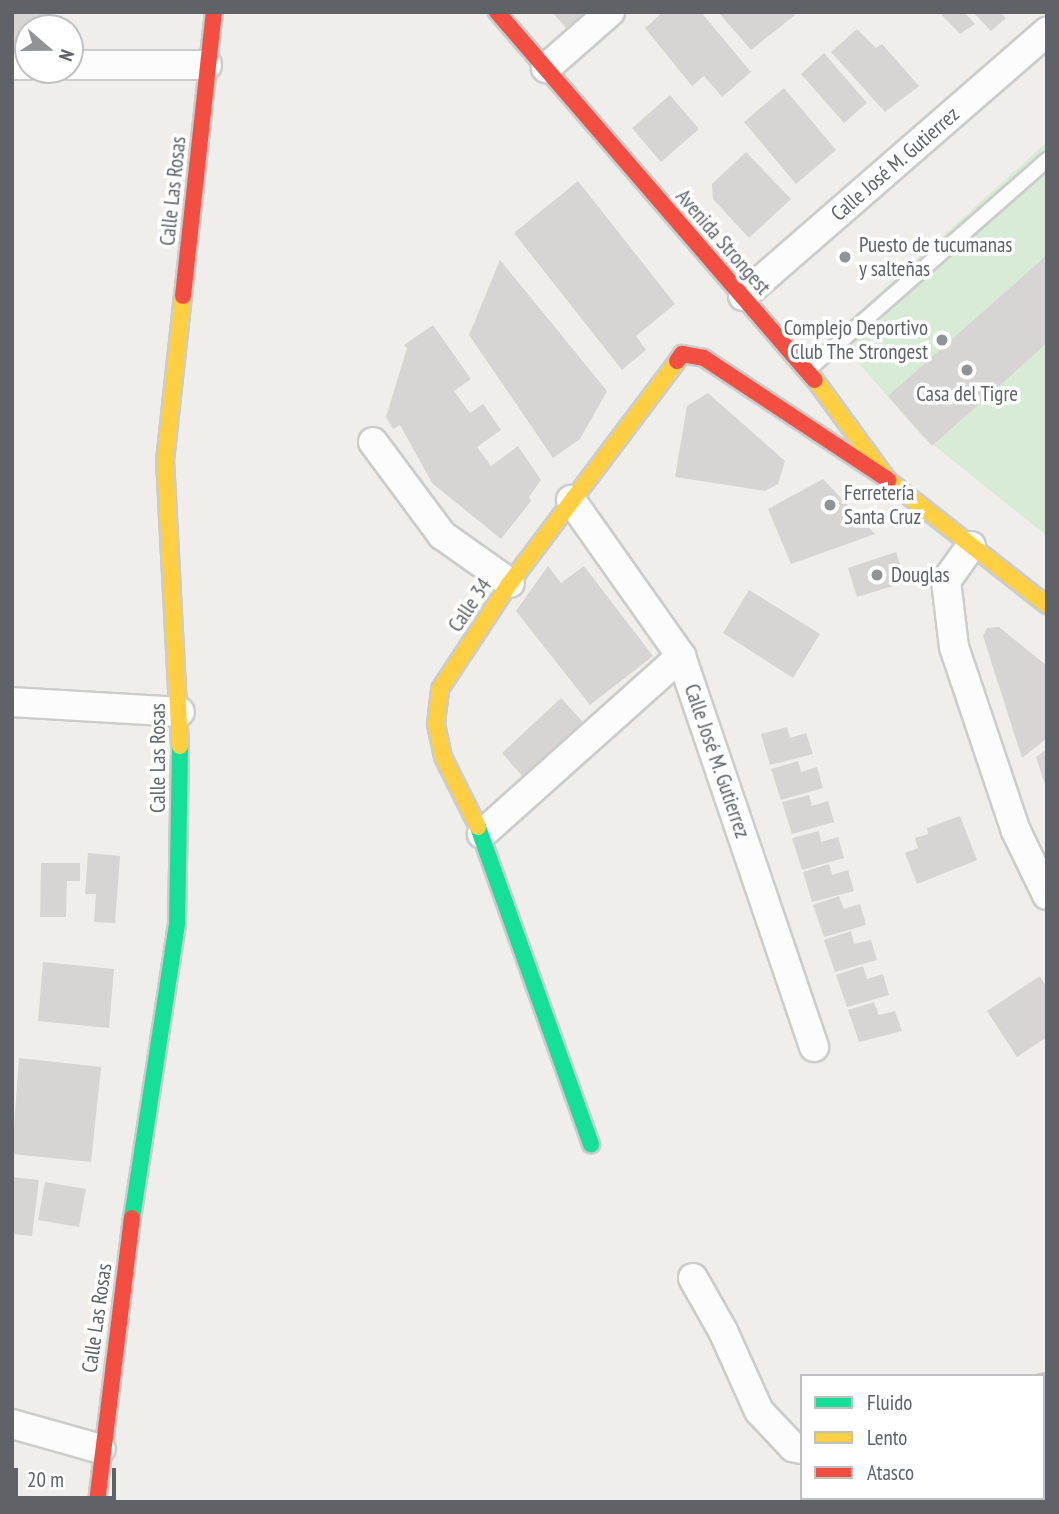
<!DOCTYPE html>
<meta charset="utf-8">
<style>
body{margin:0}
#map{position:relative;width:1059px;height:1514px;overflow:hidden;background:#efeeea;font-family:"PT Sans Narrow",sans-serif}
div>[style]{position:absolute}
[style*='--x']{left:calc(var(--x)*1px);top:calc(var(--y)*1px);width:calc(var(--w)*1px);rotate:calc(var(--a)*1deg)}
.green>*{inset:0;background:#d8ebd6}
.building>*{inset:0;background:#d6d5d3}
.roads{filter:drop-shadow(2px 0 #cbcccc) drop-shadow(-2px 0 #cbcccc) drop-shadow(0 2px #cbcccc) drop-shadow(0 -2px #cbcccc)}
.lane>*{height:14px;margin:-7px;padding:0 7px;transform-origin:7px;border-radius:7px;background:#fdfcfc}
.street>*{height:28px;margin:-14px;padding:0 14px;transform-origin:14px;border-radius:14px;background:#fdfcfc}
.fast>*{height:16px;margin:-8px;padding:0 8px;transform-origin:8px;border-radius:8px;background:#16e098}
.slow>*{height:16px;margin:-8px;padding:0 8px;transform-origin:8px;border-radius:8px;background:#ffcf43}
.jam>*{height:16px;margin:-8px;padding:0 8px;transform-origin:8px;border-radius:8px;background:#f24e42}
.dots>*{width:19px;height:19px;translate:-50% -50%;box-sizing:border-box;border:4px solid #fff;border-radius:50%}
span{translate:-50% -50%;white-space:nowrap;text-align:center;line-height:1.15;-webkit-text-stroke:7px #fff;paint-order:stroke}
.street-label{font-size:21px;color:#5f6368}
.poi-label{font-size:21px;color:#5f6368}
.left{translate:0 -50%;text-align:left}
.right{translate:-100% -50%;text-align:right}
.frame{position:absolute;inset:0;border:14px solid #5f6368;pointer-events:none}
.legend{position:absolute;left:800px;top:1374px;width:245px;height:126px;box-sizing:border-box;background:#fff;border:2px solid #bfc1c3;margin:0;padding:9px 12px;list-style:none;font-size:21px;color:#5f6368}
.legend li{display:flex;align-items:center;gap:14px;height:35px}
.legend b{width:35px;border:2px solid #bfc1c3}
.north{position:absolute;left:14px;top:14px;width:70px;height:70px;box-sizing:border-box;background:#fff;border:2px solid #bfc1c3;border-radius:50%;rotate:110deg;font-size:19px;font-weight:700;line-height:28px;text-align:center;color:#5f6368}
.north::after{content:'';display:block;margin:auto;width:24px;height:32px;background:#919496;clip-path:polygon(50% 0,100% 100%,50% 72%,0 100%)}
.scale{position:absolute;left:14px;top:1468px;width:102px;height:32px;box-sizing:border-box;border:4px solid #5f6368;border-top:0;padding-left:9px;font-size:21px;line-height:24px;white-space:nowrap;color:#5f6368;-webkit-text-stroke:5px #fff;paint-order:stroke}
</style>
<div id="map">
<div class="green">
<i style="clip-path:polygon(1047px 142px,1047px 536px,920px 434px,834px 334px)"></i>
</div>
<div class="building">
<i style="clip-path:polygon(12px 12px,49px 12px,49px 28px,28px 28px,28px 43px,12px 42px)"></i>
<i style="clip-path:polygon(552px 12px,584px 12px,567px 29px)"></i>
<i style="clip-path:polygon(663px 12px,701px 12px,751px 72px,722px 97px,704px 76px,692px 86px,645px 28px)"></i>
<i style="clip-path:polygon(718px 12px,793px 12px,795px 15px,751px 50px)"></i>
<i style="clip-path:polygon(939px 12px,964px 12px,975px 24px,960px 34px)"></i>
<i style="clip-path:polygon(973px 12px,1000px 12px,1006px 18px,991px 31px)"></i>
<i style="clip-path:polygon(857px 29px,876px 48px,882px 44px,919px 86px,885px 112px,831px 52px)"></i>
<i style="clip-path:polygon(824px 53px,867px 103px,844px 123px,801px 74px)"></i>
<i style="clip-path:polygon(784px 88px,836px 150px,796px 184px,744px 122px)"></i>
<i style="clip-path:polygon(670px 95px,699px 129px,661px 162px,632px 128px)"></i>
<i style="clip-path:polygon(746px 152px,791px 199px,749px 238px,713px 199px,712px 184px)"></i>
<i style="clip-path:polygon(578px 181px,675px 304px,636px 336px,646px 350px,622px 370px,514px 233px)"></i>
<i style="clip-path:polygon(1047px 255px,1047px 343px,932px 446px,888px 396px)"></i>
<i style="clip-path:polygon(500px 260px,607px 391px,580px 439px,553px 458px,469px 335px)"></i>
<i style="clip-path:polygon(433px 325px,471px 379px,454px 391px,470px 413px,483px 404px,501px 430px,477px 447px,491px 466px,518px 446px,541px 480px,529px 497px,531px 501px,501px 539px,432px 483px,400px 425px,393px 429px,386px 417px,407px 348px,404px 345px)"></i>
<i style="clip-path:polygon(708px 393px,785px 461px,778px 484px,765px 491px,675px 477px,687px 406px)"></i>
<i style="clip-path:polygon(823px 479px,875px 534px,791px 564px,768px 509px)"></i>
<i style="clip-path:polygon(896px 552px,906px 582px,857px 597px,848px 568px)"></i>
<i style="clip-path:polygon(548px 566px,561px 583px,584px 566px,653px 656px,590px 705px,516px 611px)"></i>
<i style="clip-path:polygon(749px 590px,820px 634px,793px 678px,723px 633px)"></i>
<i style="clip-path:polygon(999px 627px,1047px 666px,1047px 738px,1022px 758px,983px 636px,987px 628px)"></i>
<i style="clip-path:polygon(561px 698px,583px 722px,524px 778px,502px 753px)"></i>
<i style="clip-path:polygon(787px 727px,790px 738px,806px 733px,813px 754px,770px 765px,761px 734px)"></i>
<i style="clip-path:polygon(1047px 749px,1047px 787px,1046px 787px,1036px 757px)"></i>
<i style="clip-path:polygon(798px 761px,801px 772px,817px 767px,823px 788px,781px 800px,771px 769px)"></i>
<i style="clip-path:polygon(809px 795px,812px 806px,828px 801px,834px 822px,792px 834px,782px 802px)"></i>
<i style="clip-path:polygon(960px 816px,977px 860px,917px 884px,905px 853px,918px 848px,915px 838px,928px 834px,927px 828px)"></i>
<i style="clip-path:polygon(819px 831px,821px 842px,838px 837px,844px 858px,802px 870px,792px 838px)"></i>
<i style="clip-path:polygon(88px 853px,120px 856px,115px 923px,94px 922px,96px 894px,85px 894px)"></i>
<i style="clip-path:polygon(41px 863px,80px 863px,80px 881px,67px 881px,66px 917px,40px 917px)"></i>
<i style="clip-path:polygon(829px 864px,832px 875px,848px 870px,854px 891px,812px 902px,803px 872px)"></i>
<i style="clip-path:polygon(839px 896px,844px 909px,860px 904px,866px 925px,824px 937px,813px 905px)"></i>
<i style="clip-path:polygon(851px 931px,854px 944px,871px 940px,877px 960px,835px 972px,824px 940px)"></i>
<i style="clip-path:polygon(43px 962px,114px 969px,109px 1028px,38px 1021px)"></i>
<i style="clip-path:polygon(863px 966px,867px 979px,883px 974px,889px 995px,847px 1007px,836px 975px)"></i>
<i style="clip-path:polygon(1040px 976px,1047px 988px,1047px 1037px,1017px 1057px,987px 1011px)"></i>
<i style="clip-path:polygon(874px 1002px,879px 1015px,895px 1011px,902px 1031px,859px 1042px,848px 1010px)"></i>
<i style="clip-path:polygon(19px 1058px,101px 1067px,91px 1162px,12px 1154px)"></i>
<i style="clip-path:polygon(12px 1177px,39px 1180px,32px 1236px,12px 1234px)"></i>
<i style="clip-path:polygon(45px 1182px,86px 1189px,79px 1227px,38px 1220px)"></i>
</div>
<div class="roads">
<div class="lane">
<i style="--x:809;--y:369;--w:317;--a:-41.3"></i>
</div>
<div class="street">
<i style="--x:12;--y:65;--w:16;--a:0"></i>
<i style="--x:70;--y:65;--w:137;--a:0"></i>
<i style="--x:546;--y:68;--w:85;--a:-41.2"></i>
<i style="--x:743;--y:296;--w:403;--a:-41"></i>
<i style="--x:373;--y:442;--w:116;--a:53.4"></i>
<i style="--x:442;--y:535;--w:83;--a:35.2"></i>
<i style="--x:571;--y:500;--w:191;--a:54.8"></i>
<i style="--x:681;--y:656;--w:413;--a:71.2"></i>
<i style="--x:971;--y:546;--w:43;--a:125.5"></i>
<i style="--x:946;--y:581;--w:66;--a:83.1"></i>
<i style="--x:954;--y:647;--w:194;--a:71.4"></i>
<i style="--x:1016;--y:831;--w:71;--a:64.2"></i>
<i style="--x:12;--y:702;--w:168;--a:3.4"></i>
<i style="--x:482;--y:834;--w:267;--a:-41.8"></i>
<i style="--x:693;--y:1278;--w:61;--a:60.5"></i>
<i style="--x:723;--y:1331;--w:88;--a:65.8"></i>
<i style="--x:759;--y:1411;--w:50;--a:46.6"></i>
<i style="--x:793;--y:1447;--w:9;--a:13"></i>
<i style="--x:1043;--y:1389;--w:4;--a:-14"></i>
<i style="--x:12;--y:1424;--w:92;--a:15.7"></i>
</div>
<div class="fast">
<i style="--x:478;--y:827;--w:337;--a:70.4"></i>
<i style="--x:132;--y:1218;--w:298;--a:-81.3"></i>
<i style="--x:177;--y:923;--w:177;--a:-89"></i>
</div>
<div class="slow">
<i style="--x:815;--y:380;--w:124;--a:53.9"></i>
<i style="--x:888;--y:480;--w:202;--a:38.2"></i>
<i style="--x:180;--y:746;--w:285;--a:-93"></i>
<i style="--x:165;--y:461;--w:166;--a:-83.8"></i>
<i style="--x:478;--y:827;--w:78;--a:-116.6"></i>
<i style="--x:443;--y:757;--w:35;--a:-102"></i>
<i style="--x:436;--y:723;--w:34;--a:-83"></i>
<i style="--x:440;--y:689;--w:127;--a:-56.6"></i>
<i style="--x:510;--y:583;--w:278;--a:-53"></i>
</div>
<div class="jam">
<i style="--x:497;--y:12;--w:486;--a:49.2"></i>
<i style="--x:183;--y:296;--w:286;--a:-83.8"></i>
<i style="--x:677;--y:361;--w:9;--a:-54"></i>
<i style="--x:682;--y:354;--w:22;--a:10"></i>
<i style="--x:704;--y:358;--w:221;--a:33.5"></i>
<i style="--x:97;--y:1502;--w:286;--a:-83"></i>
</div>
</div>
<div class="dots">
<i style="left:845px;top:257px;background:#919496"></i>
<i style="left:942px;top:340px;background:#919496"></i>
<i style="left:967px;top:370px;background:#919496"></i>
<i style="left:830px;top:505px;background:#919496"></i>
<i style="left:877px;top:575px;background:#919496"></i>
</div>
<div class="street-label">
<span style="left:895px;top:164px;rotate:-41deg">Calle José M. Gutierrez</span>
<span style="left:173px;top:191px;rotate:-84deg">Calle Las Rosas</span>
<span style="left:723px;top:242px;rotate:49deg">Avenida Strongest</span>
<span style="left:470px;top:605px;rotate:-56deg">Calle 34</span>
<span style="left:158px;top:758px;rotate:-90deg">Calle Las Rosas</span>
<span style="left:717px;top:761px;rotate:71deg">Calle José M. Gutierrez</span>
<span style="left:97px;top:1318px;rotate:-82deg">Calle Las Rosas</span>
</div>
<div class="poi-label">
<span class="left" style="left:859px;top:257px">Puesto de tucumanas<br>y salteñas</span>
<span class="right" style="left:928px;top:340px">Complejo Deportivo<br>Club The Strongest</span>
<span style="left:967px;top:394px">Casa del Tigre</span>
<span class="left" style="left:844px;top:505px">Ferretería<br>Santa Cruz</span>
<span class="left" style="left:891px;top:575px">Douglas</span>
</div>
<div class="frame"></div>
<ul class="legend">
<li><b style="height:9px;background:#16e098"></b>Fluido</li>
<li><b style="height:9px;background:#ffcf43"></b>Lento</li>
<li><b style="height:9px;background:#f24e42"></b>Atasco</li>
</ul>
<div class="north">N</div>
<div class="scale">20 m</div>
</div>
